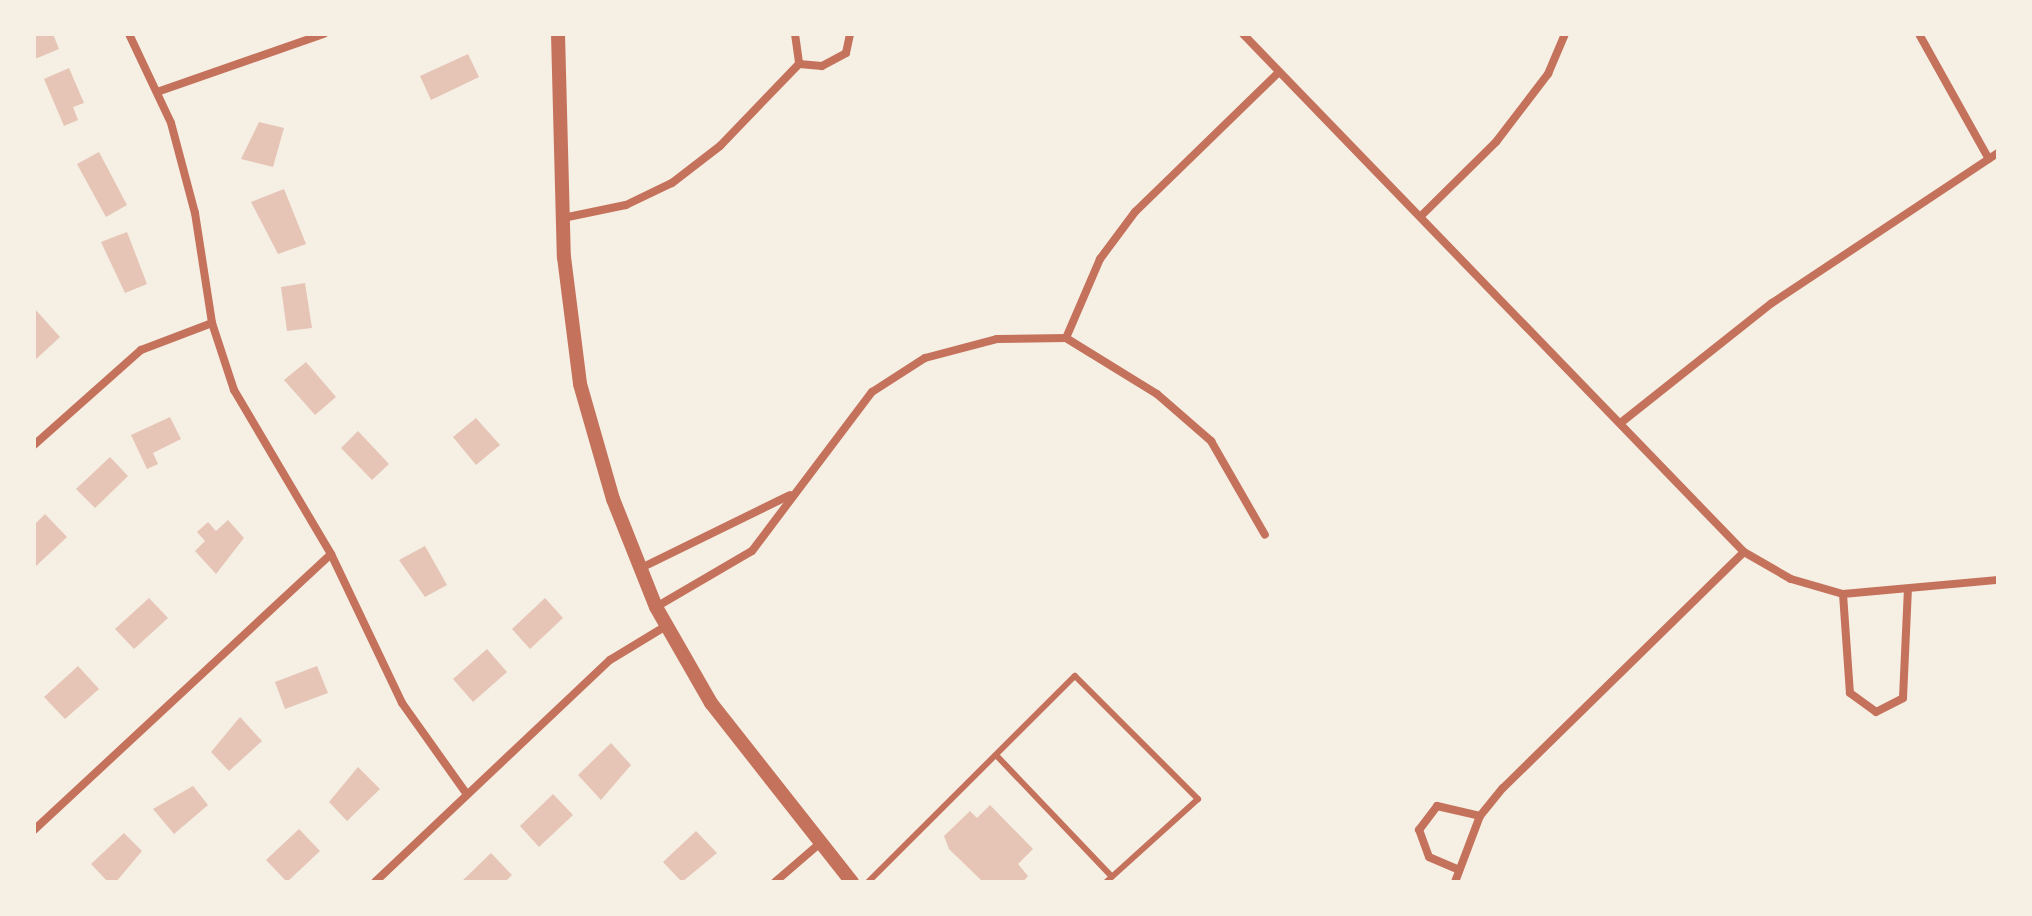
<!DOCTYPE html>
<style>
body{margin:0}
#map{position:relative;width:2032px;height:916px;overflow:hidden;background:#f6efe4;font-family:"Fira Sans",sans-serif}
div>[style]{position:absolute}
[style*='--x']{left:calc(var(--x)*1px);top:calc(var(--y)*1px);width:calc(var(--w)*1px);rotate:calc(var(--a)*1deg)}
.building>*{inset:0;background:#e6c5b7}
.service>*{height:6px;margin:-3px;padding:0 3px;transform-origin:3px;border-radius:3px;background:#c5725c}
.minor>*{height:8px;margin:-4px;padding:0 4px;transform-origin:4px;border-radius:4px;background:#c5725c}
.tertiary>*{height:14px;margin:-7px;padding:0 7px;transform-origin:7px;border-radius:7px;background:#c5725c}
span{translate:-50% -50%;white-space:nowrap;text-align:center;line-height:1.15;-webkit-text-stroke:6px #f6efe4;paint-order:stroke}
.frame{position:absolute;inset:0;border:36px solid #f6efe4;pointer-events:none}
</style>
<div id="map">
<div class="building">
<i style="clip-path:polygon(34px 34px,53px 34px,59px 49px,35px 59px)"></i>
<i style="clip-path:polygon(468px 54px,479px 77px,431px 100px,420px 76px)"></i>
<i style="clip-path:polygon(69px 68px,84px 103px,73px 107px,78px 120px,64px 126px,44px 79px)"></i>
<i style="clip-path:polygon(259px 122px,284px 128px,273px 167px,241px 159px)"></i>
<i style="clip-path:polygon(99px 152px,127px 205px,106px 217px,77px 164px)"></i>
<i style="clip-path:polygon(284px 189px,306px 244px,278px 254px,251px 202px)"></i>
<i style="clip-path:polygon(127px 232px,147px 284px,125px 293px,101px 242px)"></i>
<i style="clip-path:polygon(305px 283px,312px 328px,287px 331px,281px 287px)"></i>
<i style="clip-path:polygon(34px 308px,60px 337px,34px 361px)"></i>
<i style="clip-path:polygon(306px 362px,336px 397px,315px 415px,284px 380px)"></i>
<i style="clip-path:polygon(170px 417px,181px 439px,153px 453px,158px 464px,147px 469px,131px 435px)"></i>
<i style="clip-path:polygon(476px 418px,500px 445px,476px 465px,453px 437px)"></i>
<i style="clip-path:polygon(358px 431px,389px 464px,372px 480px,341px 448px)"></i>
<i style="clip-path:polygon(110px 457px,128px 476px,95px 508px,76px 489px)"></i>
<i style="clip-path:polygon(45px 514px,67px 537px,34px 568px,34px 525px)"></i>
<i style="clip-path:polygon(228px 520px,244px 538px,216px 574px,195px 551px,205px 541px,197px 532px,208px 522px,216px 531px)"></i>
<i style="clip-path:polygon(425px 546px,447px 585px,425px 597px,399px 560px)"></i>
<i style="clip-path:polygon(149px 598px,168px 618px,134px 649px,115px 629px)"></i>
<i style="clip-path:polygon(545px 598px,563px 618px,530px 649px,512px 629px)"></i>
<i style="clip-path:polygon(487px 649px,507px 672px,473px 702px,453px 679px)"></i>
<i style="clip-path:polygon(78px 666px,99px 689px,65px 719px,44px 697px)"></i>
<i style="clip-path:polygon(317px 666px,328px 693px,285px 709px,275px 682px)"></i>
<i style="clip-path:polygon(240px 717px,262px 741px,229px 771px,211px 752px)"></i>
<i style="clip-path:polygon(611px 743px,631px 765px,601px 800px,578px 775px)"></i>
<i style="clip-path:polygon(358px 767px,380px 789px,347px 821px,329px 802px)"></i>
<i style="clip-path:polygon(193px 786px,208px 805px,174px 834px,153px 809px)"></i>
<i style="clip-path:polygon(553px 794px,573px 815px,539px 847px,520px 826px)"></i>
<i style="clip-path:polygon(990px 805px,1033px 849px,1018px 864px,1028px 876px,1023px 882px,983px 882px,949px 849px,944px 836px,970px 811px,977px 818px)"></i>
<i style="clip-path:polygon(299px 829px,320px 851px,287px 882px,266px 860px)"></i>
<i style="clip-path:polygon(696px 831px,717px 853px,682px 882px,663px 862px)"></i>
<i style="clip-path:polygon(124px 833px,142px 851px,116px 882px,108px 882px,91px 864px)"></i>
<i style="clip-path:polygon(491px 853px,512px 875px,505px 882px,461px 882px)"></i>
</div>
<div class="service">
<i style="--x:996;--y:755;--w:168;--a:46.4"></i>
<i style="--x:868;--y:882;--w:292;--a:-44.9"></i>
<i style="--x:1075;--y:676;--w:174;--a:45"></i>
<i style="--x:1198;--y:799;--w:124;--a:137.9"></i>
</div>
<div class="minor">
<i style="--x:129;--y:34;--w:98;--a:64.7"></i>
<i style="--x:171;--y:123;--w:93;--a:75.1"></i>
<i style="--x:195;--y:213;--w:111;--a:81.2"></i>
<i style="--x:212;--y:323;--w:71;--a:71.8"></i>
<i style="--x:234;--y:390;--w:191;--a:59.4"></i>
<i style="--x:331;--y:554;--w:165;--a:64.5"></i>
<i style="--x:402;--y:703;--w:110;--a:54.6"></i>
<i style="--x:795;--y:34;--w:30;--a:82"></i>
<i style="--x:799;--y:64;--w:23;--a:5"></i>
<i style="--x:822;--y:66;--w:27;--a:-28"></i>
<i style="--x:846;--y:53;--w:19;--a:-78"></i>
<i style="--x:1243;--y:34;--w:721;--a:45.96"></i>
<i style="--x:1744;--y:552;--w:54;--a:29.9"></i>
<i style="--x:1791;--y:579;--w:54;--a:16.1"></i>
<i style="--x:1843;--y:594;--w:156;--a:-5.2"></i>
<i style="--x:1919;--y:34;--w:143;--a:60.8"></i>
<i style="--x:157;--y:92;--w:177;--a:-19.2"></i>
<i style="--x:1423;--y:214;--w:103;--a:-44.6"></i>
<i style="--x:1496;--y:142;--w:86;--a:-52.6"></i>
<i style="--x:1548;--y:74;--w:43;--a:-67"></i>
<i style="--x:563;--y:218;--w:64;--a:-11.7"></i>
<i style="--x:626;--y:205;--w:51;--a:-25.6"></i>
<i style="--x:672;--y:183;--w:61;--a:-37.6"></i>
<i style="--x:720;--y:146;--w:114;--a:-46.1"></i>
<i style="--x:1066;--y:338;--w:86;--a:-66.7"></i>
<i style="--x:1100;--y:259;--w:59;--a:-53.3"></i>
<i style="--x:1135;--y:212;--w:201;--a:-44.2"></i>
<i style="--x:1623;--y:421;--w:190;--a:-38.4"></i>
<i style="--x:1772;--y:303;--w:271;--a:-33.6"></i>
<i style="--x:34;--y:445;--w:143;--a:-41.6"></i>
<i style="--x:141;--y:350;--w:76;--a:-20.8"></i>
<i style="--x:639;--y:569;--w:168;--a:-26.1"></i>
<i style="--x:1843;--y:594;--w:99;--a:86"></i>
<i style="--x:1850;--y:693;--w:32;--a:36"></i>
<i style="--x:1876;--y:712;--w:30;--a:-27"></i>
<i style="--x:1903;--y:698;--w:109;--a:-87.4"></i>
<i style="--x:656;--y:607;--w:111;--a:-30.3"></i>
<i style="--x:752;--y:551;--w:199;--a:-53"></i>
<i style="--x:872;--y:392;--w:63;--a:-32.7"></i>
<i style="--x:925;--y:358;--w:74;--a:-14.8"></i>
<i style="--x:997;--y:339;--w:69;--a:-0.8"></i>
<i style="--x:1066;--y:338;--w:107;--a:31.6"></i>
<i style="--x:1157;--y:394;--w:72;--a:41"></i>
<i style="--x:1211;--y:441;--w:108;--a:60.1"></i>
<i style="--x:34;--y:830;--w:405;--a:-42.9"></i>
<i style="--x:1457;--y:869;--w:30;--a:-157"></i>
<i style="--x:1429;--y:857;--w:29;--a:-110"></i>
<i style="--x:1419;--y:830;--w:30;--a:-53"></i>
<i style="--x:1437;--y:806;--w:44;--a:13.1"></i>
<i style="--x:375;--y:882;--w:323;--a:-43.4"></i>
<i style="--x:610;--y:660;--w:66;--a:-31.3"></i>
<i style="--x:775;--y:882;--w:57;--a:-40.7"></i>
<i style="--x:1455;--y:882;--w:71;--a:-69.3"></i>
<i style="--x:1480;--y:816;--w:36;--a:-51"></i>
<i style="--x:1503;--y:788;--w:337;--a:-44.4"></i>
</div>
<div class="tertiary">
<i style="--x:558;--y:34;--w:223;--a:88.5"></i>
<i style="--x:564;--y:257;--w:128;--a:82.8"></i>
<i style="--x:580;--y:384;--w:120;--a:74"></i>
<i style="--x:613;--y:499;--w:116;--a:68.3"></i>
<i style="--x:656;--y:607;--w:111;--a:60.2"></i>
<i style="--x:711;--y:703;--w:228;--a:51.8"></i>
</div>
<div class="frame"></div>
</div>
